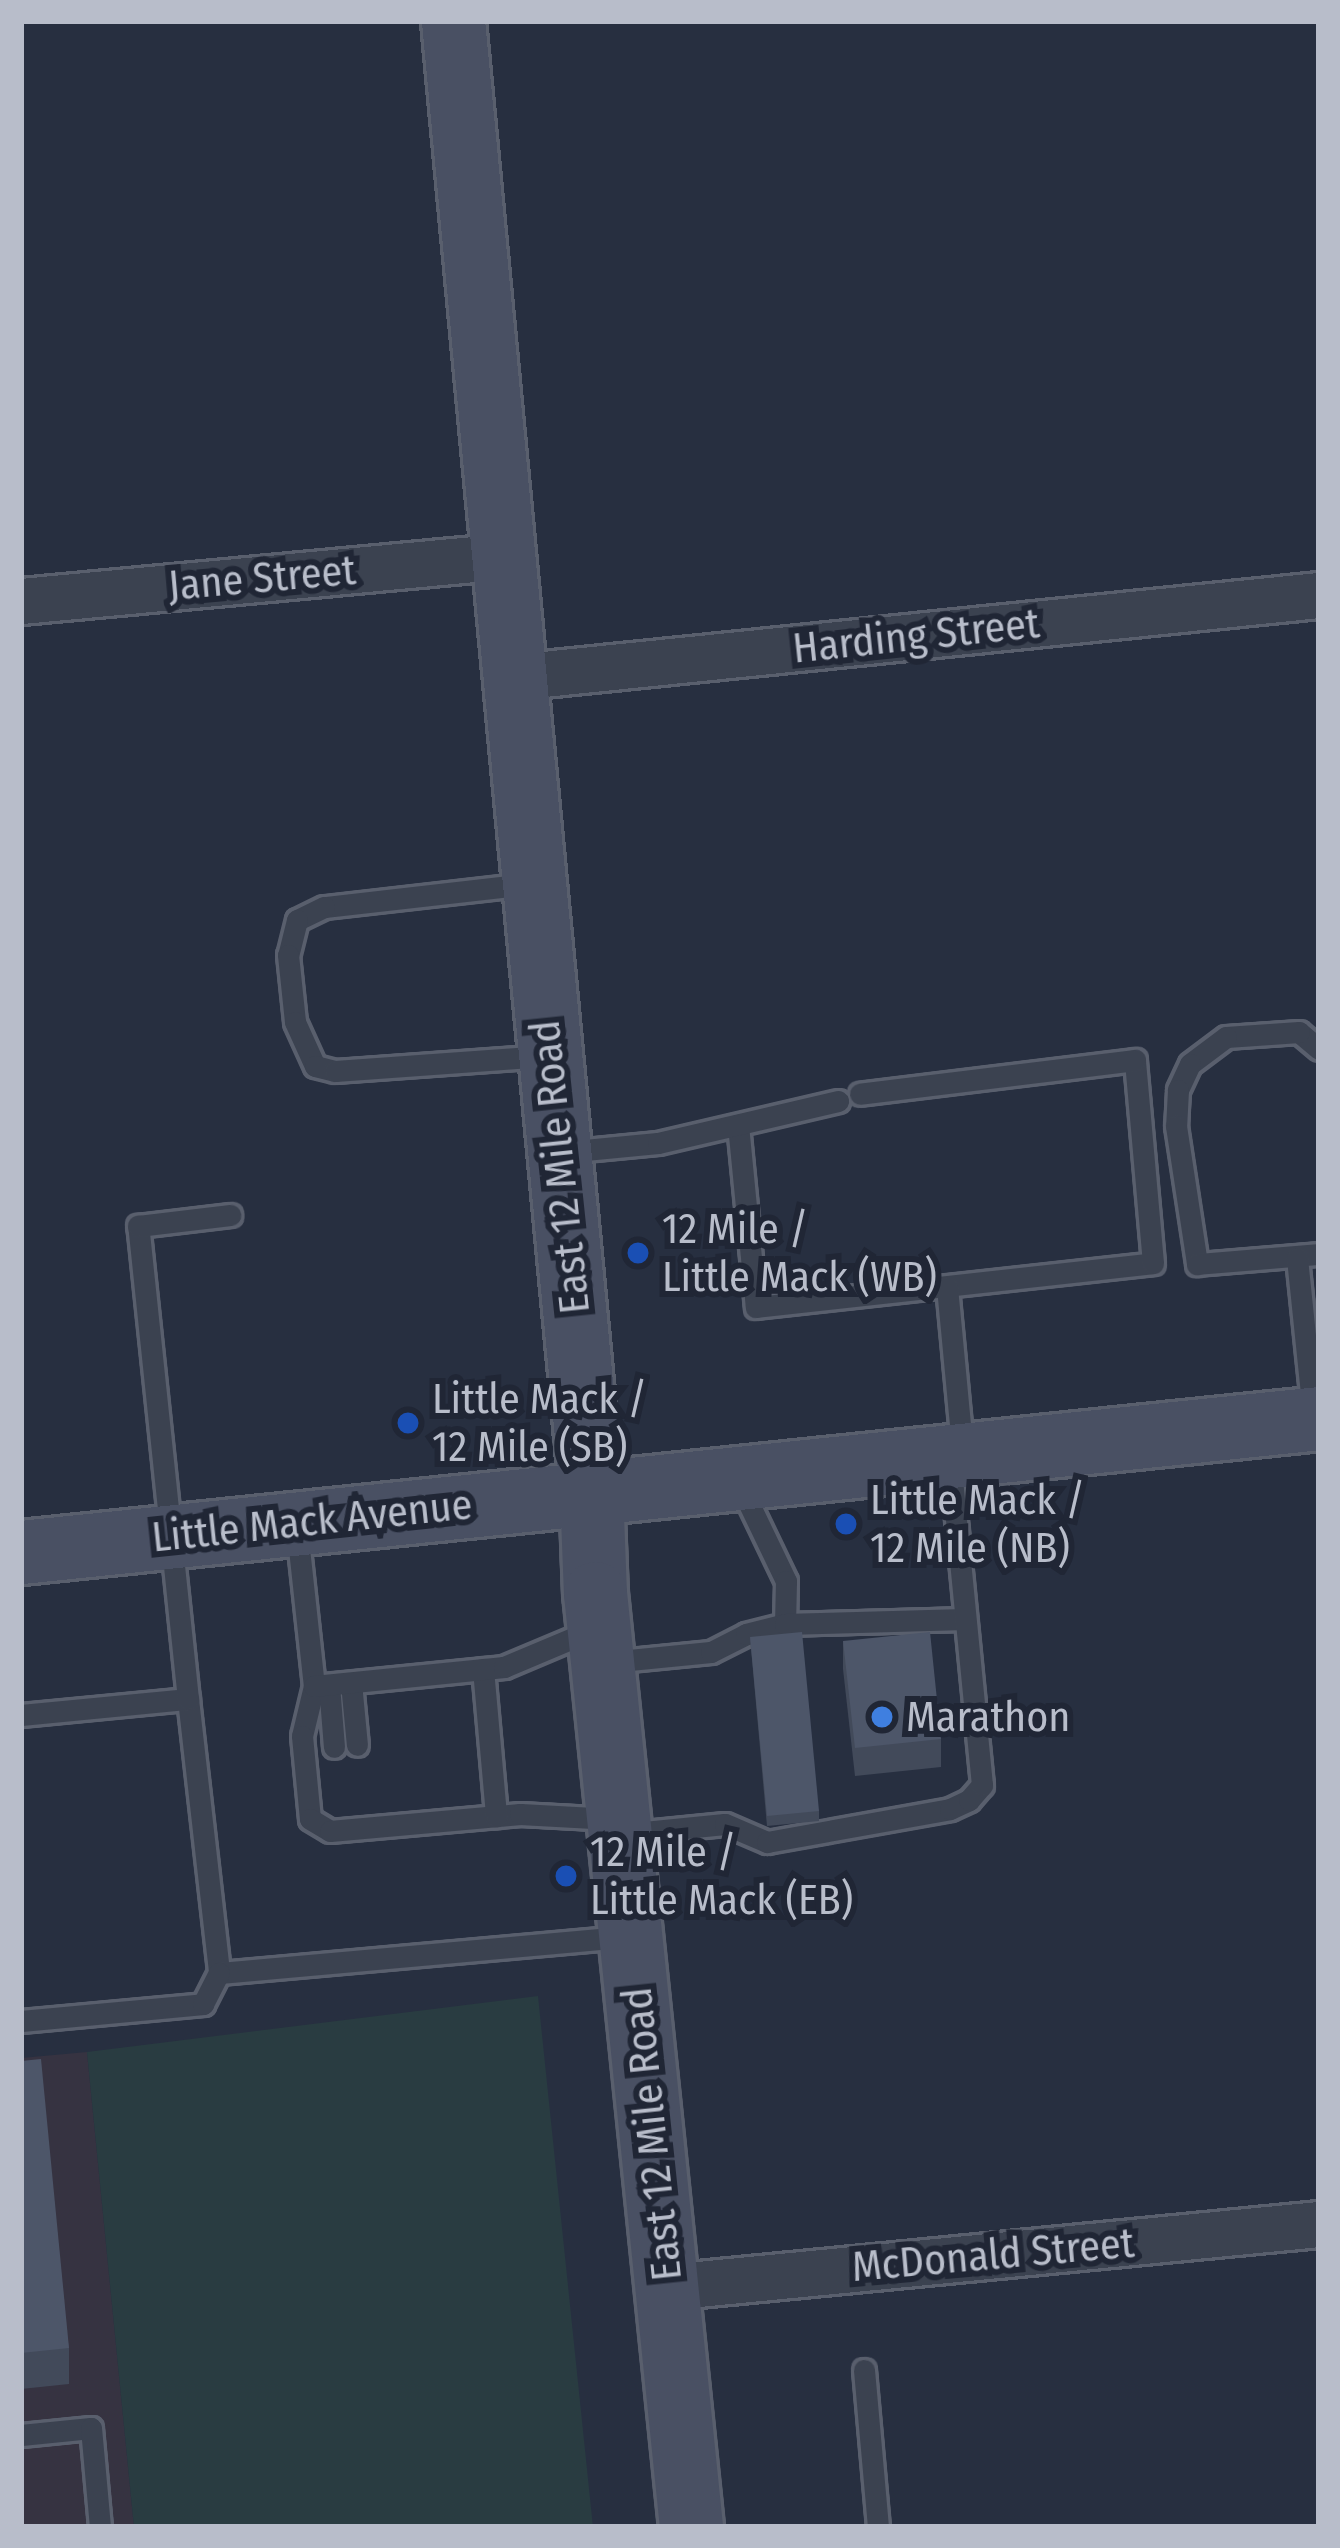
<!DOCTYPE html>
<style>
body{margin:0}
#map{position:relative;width:1340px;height:2548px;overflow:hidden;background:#272f40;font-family:"Fira Sans Condensed",sans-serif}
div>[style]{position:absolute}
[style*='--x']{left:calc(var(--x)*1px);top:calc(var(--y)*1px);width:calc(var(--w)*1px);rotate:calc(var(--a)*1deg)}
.medical>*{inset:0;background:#363341}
.green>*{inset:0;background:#293c41}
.roads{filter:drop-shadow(3px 0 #595f6d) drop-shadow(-3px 0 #595f6d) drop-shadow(0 3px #595f6d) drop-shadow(0 -3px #595f6d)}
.service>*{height:21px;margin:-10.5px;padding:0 10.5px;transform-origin:10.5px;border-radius:10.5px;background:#3b4250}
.minor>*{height:45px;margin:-22.5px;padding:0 22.5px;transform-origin:22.5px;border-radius:22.5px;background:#3b4250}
.secondary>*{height:63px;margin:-31.5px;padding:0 31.5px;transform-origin:31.5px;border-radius:31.5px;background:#495063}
.wall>*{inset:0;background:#424a5a}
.building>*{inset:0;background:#4d5669}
.dots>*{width:33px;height:33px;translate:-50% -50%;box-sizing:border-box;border:6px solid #202635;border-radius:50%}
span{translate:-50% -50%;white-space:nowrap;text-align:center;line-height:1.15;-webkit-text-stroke:12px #202635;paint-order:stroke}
.street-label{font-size:42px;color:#b8bdca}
.poi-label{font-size:42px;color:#b8bdca}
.left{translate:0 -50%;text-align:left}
.frame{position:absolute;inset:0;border:24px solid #b8bdca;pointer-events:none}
</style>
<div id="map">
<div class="medical">
<i style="clip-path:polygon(87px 2052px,134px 2527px,21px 2527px,21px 2058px)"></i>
</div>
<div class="green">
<i style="clip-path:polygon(538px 1996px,593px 2527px,134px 2527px,87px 2052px)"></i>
</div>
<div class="roads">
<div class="service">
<i style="--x:527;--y:884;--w:204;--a:173.5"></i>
<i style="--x:324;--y:907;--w:30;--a:154"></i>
<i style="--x:297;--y:920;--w:36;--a:104"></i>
<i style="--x:288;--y:955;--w:67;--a:84"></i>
<i style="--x:295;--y:1022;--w:48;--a:65.6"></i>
<i style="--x:315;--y:1066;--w:21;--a:14"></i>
<i style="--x:335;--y:1071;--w:210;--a:-4.1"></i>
<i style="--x:1319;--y:1049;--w:26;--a:-140"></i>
<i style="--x:1299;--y:1032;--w:73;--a:176.1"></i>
<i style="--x:1226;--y:1037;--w:45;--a:143.1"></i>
<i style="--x:1190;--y:1064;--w:29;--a:115"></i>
<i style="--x:1178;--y:1090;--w:36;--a:93"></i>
<i style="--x:1176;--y:1126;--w:140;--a:81.3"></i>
<i style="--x:1197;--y:1264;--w:122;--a:-4.7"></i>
<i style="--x:738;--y:1125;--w:183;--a:84.4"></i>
<i style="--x:756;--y:1307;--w:399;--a:-6.3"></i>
<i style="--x:1153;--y:1263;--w:204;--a:-95.1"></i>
<i style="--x:1135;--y:1060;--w:277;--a:173"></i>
<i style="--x:564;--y:1152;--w:94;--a:-5.5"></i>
<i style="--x:658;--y:1143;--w:185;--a:-13.1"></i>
<i style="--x:1297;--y:1258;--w:155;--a:84.1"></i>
<i style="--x:947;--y:1287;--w:161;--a:84.6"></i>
<i style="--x:739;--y:1483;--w:109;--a:64.4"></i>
<i style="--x:786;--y:1581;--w:43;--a:91.3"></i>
<i style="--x:297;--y:1530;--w:157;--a:83.8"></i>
<i style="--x:314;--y:1686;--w:51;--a:103.5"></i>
<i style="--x:302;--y:1736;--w:83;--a:84.5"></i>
<i style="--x:310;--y:1819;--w:23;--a:31"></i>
<i style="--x:330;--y:1831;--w:191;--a:-5.1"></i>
<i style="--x:520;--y:1814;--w:92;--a:3.1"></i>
<i style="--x:609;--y:1662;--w:102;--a:-5.6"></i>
<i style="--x:711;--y:1652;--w:39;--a:-27"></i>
<i style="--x:746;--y:1634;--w:40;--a:-14.4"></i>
<i style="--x:785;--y:1624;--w:180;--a:-1.6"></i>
<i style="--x:483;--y:1669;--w:148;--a:84.9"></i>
<i style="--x:351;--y:1683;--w:62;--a:84.5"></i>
<i style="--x:329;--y:1685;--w:62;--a:85.4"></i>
<i style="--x:314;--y:1686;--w:191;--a:-5.7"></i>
<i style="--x:504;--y:1667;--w:95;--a:-22.8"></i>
<i style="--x:188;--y:1699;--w:276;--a:83.5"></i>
<i style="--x:219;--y:1973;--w:408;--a:-5.1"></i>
<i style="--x:21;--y:1715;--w:168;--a:-5.5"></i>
<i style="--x:188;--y:1699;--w:476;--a:-96"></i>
<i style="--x:138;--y:1226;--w:93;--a:-6.8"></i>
<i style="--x:624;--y:1834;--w:101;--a:-5.7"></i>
<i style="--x:725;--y:1824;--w:46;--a:23.2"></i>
<i style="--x:767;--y:1842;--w:186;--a:-10.2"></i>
<i style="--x:950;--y:1809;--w:21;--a:-25"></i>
<i style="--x:969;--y:1800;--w:20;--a:-49"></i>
<i style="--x:982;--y:1785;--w:327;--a:-95.6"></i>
<i style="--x:21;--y:2021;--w:183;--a:-5.3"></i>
<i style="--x:203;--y:2004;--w:35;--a:-63"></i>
<i style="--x:864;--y:2370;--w:158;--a:84.9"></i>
<i style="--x:21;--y:2435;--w:70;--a:-5.7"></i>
<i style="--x:91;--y:2428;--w:99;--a:84.8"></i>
</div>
<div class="minor">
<i style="--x:21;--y:601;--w:485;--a:-5.3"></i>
<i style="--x:514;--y:677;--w:809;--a:-5.82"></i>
<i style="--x:667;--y:2287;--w:655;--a:-5.52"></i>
</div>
<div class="secondary">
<i style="--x:453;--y:21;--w:1475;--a:84.63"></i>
<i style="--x:591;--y:1490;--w:103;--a:87.8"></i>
<i style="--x:595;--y:1593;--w:939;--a:84.13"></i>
<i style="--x:21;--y:1552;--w:1305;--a:-5.89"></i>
</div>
</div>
<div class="wall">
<i style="clip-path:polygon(750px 1637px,819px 1811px,819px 1821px,767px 1826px)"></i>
<i style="clip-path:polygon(843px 1641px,941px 1739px,941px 1767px,855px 1776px,843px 1669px)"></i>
<i style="clip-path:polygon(21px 2061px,69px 2348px,69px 2384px,21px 2389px)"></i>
</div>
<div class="building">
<i style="clip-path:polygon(802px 1632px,819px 1811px,767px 1816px,750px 1637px)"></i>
<i style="clip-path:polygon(930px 1632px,941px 1739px,855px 1748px,843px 1641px)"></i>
<i style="clip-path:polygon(41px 2059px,69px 2348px,21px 2353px,21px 2061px)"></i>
</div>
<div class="dots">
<i style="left:638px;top:1253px;background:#1a4fb4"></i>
<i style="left:408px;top:1423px;background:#1a4fb4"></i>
<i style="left:846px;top:1524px;background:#1a4fb4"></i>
<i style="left:882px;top:1717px;background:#3f7fe0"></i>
<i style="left:566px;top:1876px;background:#1a4fb4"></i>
</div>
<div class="street-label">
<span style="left:262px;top:578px;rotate:-5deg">Jane Street</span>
<span style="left:916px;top:636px;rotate:-6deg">Harding Street</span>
<span style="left:560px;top:1167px;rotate:-96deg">East 12 Mile Road</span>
<span style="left:312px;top:1521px;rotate:-6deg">Little Mack Avenue</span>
<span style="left:652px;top:2134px;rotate:-96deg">East 12 Mile Road</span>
<span style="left:993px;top:2255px;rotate:-5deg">McDonald Street</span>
</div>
<div class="poi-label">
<span class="left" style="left:662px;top:1253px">12 Mile /<br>Little Mack (WB)</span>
<span class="left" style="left:432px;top:1423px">Little Mack /<br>12 Mile (SB)</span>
<span class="left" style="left:870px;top:1524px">Little Mack /<br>12 Mile (NB)</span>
<span class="left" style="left:906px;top:1717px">Marathon</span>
<span class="left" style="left:590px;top:1876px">12 Mile /<br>Little Mack (EB)</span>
</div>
<div class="frame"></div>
</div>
